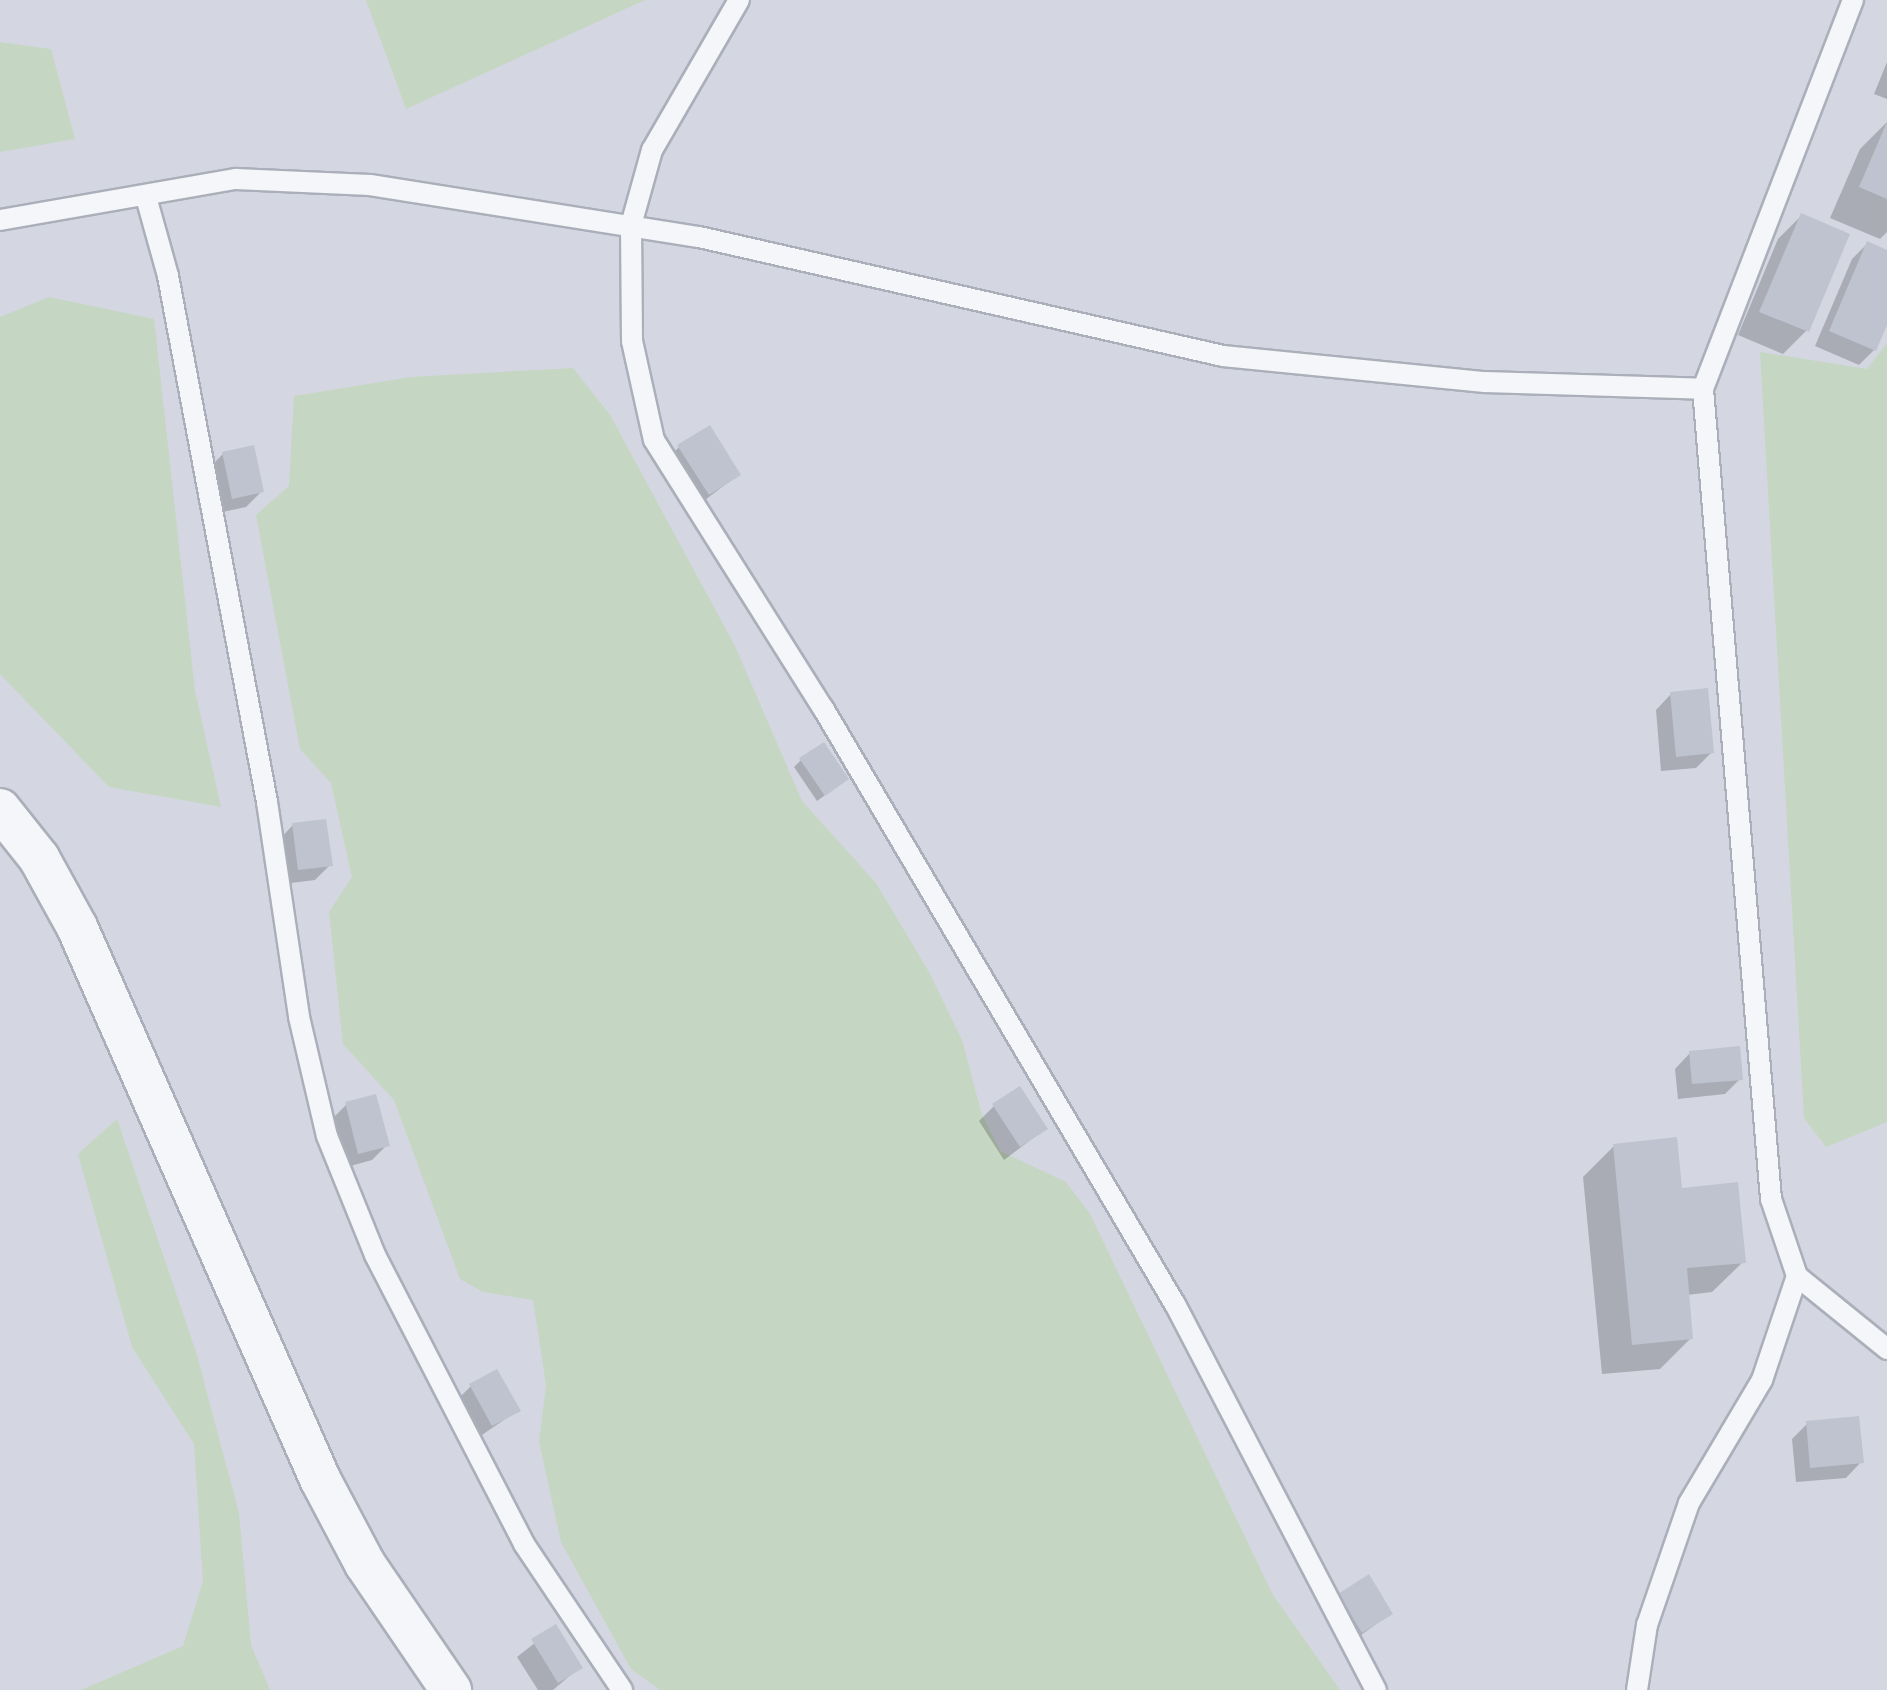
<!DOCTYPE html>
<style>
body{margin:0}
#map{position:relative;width:1887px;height:1690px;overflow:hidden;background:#e2e5eb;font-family:"Open Sans",sans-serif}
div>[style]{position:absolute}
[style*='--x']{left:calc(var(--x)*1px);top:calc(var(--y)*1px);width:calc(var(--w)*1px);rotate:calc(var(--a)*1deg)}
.built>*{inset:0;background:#d4d7e1}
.green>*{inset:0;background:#c5d6c2}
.shadow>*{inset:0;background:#0003}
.building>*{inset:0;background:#bec3cf}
.roads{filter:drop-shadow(2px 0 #aaafb9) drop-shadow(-2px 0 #aaafb9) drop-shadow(0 2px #aaafb9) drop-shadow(0 -2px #aaafb9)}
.lane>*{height:20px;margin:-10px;padding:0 10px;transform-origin:10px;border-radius:10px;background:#f5f6f9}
.street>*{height:40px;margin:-20px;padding:0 20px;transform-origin:20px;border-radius:20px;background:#f5f6f9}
span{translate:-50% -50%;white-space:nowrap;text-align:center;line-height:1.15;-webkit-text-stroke:9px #f2f4f8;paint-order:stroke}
</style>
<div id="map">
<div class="built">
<i style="clip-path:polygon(0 0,1887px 0,1887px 1690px,0 1690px)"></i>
</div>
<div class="green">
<i style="clip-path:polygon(366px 0,645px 0,406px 109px)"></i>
<i style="clip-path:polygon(0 42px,51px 49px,75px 139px,0 152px)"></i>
<i style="clip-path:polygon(49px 297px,154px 319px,195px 691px,221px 807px,109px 787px,0 674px,0 317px)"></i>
<i style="clip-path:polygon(1887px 343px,1887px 1122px,1826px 1147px,1804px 1118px,1760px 352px,1867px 369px)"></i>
<i style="clip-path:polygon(573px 368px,610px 415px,735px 646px,802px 801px,876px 883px,929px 972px,962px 1040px,982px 1115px,1000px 1151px,1066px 1182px,1090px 1214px,1273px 1595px,1340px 1690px,660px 1690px,631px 1669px,561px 1542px,539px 1442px,546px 1385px,533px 1300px,483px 1292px,460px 1279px,394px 1100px,343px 1044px,329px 912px,352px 877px,331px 783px,300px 749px,256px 515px,289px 486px,294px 396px,411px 377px)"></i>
<i style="clip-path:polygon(117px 1119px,196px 1352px,239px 1513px,251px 1645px,270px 1690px,81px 1690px,183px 1646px,203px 1581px,194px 1444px,132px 1347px,78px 1154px)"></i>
</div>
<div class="shadow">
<i style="clip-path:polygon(1887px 62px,1887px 99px,1874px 94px)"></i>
<i style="clip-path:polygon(1887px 122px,1887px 232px,1880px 239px,1830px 218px,1860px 149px)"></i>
<i style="clip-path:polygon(1801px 216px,1847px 235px,1806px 331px,1783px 354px,1738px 335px,1778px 239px)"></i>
<i style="clip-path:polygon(1867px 244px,1887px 252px,1887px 319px,1874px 350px,1859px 365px,1815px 346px,1852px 259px)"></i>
<i style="clip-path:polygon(679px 447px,738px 475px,693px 509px,664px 462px)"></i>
<i style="clip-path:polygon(223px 454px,261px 492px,246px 507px,218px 513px,208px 469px)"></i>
<i style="clip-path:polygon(1671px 694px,1712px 752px,1696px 768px,1661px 771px,1656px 710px)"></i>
<i style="clip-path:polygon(801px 760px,839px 785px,817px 801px,794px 767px)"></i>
<i style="clip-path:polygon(293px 825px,330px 865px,315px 880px,283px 884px,278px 841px)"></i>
<i style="clip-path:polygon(1690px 1053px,1740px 1079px,1725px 1094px,1678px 1099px,1675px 1069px)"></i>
<i style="clip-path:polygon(346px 1105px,387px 1145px,372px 1160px,343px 1168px,331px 1120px)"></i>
<i style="clip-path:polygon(994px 1106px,1045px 1129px,1004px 1160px,979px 1121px)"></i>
<i style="clip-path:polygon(1614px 1146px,1679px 1190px,1743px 1262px,1712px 1292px,1687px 1295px,1691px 1338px,1660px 1369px,1602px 1374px,1583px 1177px)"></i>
<i style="clip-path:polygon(471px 1386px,517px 1411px,476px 1439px,455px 1402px)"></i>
<i style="clip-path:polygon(1807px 1424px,1861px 1462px,1846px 1478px,1796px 1482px,1792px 1439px)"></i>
<i style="clip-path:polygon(1340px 1596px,1390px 1614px,1346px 1646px,1324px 1611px)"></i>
<i style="clip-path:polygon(555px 1627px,580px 1667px,553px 1690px,538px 1690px,517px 1657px)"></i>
</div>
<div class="building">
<i style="clip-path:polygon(1887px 122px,1887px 199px,1859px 187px)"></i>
<i style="clip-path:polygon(1801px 213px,1850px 234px,1809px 332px,1759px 312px)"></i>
<i style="clip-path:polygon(1867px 241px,1887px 250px,1887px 325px,1876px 351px,1829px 331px)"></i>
<i style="clip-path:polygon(710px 425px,741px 475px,709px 495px,677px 445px)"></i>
<i style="clip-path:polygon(254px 445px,264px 492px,232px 499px,222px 452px)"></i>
<i style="clip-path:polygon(1708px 688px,1714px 753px,1676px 757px,1670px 692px)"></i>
<i style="clip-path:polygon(824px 742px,849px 779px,825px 796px,799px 758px)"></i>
<i style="clip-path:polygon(326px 819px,333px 866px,298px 870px,292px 823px)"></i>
<i style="clip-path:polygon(1740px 1046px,1743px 1080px,1692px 1084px,1689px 1051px)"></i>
<i style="clip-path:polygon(1020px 1086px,1048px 1129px,1020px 1147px,992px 1104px)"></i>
<i style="clip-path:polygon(376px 1094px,390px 1146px,358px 1154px,345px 1102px)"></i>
<i style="clip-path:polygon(1677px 1137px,1682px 1188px,1738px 1182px,1746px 1263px,1687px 1268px,1693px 1339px,1632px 1345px,1613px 1144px)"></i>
<i style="clip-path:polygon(497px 1369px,521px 1411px,492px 1426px,469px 1384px)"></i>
<i style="clip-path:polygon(1859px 1416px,1864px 1463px,1810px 1468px,1806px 1421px)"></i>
<i style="clip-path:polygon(1369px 1574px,1393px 1614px,1362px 1633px,1338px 1594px)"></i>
<i style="clip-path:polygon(556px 1624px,583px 1668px,558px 1683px,531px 1639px)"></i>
</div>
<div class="roads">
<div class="lane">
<i style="--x:739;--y:0;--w:173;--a:120.1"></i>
<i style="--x:652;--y:150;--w:78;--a:105.6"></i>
<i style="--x:631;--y:225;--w:116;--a:89.5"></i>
<i style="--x:632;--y:341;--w:101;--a:77.5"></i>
<i style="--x:654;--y:440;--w:317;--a:57.8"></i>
<i style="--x:823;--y:708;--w:694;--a:59.45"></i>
<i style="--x:1176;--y:1306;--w:433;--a:62.5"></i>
<i style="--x:1853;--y:0;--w:417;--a:111.1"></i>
<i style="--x:1703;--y:389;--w:813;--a:85.2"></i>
<i style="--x:1771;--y:1199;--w:81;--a:71.3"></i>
<i style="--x:1797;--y:1276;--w:116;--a:39"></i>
<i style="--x:146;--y:197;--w:82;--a:74.4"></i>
<i style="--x:168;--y:276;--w:535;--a:79.34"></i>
<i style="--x:267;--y:802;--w:217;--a:81.5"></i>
<i style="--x:299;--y:1017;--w:122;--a:76.8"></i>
<i style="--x:327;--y:1136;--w:128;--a:68"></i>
<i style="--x:375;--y:1255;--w:325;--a:62.7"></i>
<i style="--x:524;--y:1544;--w:176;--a:56.1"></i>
<i style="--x:0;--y:220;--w:240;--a:-9.9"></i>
<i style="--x:236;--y:179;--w:134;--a:2.6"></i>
<i style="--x:370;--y:185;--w:333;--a:9"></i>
<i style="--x:699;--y:237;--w:537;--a:12.79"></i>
<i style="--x:1223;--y:356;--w:263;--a:5.7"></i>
<i style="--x:1485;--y:382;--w:218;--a:1.8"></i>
<i style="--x:1637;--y:1690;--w:66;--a:-81.3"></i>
<i style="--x:1647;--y:1625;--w:129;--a:-71"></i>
<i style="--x:1689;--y:1503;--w:143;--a:-59.3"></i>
<i style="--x:1762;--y:1380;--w:110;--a:-71.4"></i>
</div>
<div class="street">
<i style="--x:0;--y:809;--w:63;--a:51.5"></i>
<i style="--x:39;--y:858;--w:79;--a:61.2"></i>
<i style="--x:77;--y:927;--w:603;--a:66.24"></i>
<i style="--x:320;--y:1479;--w:96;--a:62.1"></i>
<i style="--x:365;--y:1564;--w:153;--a:55.7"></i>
</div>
</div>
</div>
